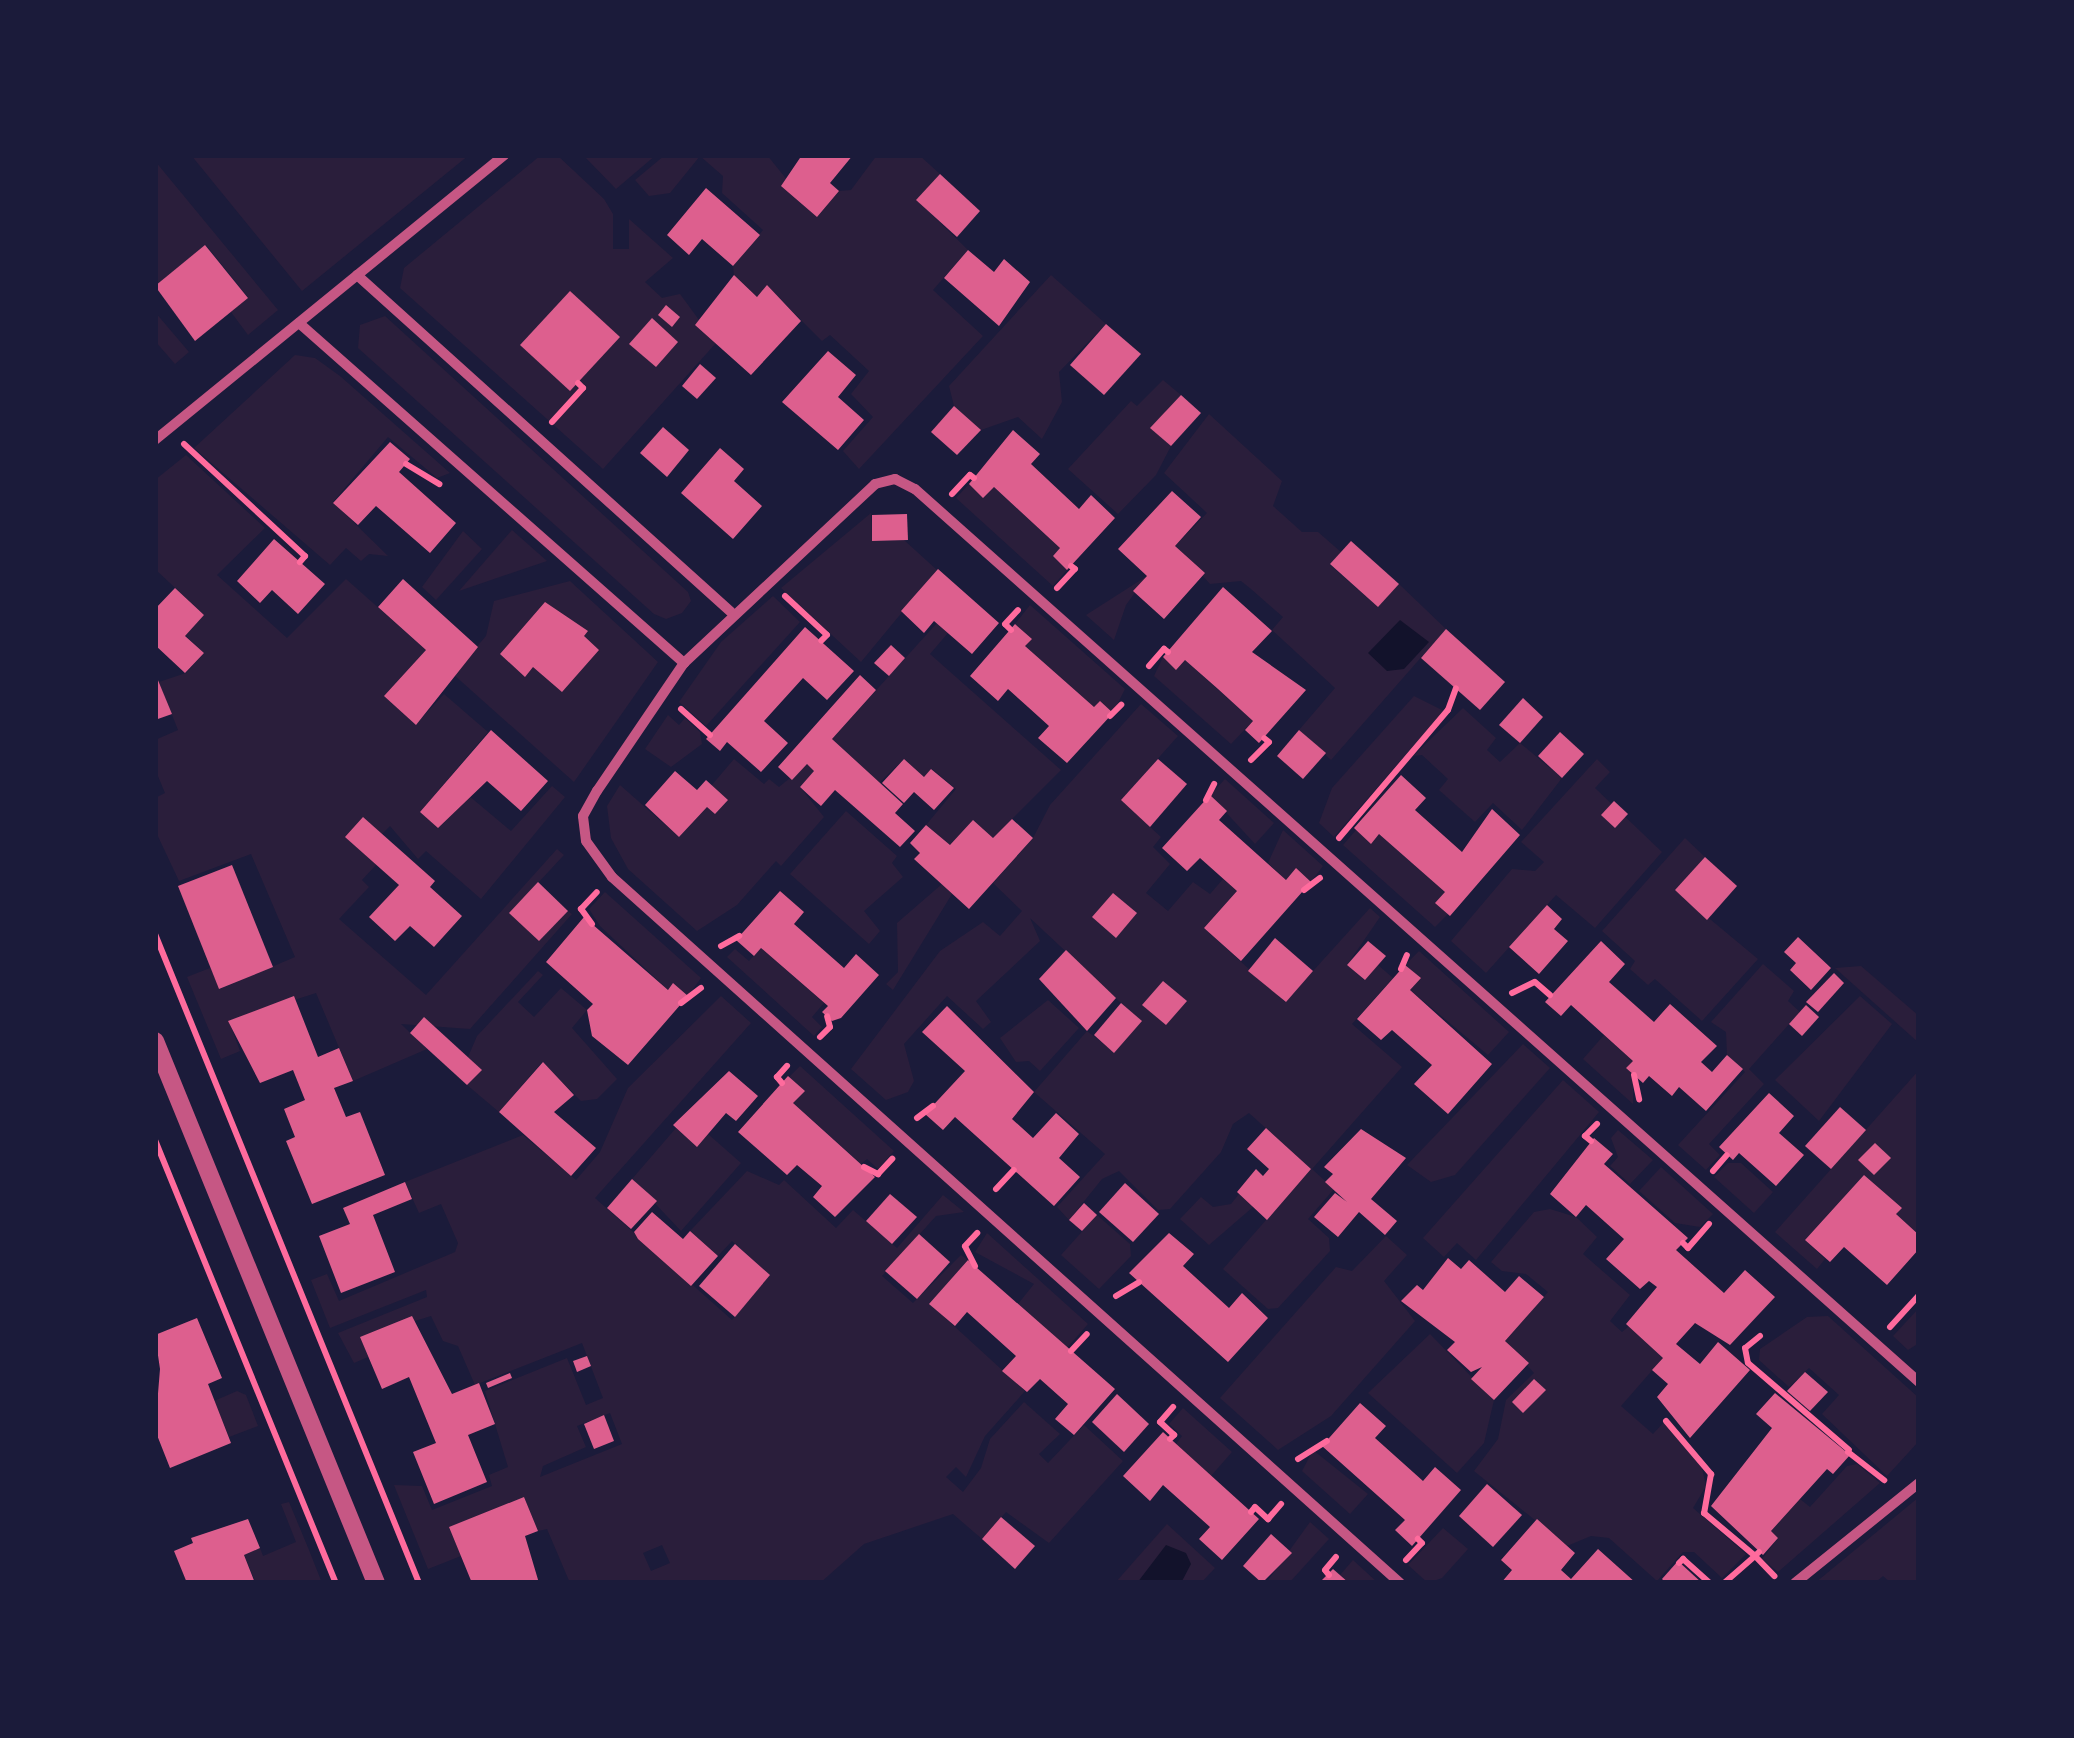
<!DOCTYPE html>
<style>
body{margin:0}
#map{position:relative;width:2074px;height:1738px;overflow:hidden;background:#1b1b3a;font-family:Quicksand,sans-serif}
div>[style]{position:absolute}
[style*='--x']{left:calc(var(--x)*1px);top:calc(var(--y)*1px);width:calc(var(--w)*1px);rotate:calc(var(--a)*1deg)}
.green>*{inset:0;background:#2a1e3b}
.water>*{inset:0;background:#12122b}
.building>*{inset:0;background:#dd5f8e}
.path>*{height:6px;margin:-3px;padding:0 3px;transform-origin:3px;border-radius:3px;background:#ff6b9d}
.minor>*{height:10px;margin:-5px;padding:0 5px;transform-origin:5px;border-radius:5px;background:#c65784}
.tertiary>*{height:18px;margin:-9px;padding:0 9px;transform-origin:9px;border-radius:9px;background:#c65784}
span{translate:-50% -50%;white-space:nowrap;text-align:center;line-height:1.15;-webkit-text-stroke:8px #1b1b3a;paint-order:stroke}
.frame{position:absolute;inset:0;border:158px solid #1b1b3a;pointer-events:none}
</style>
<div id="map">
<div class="green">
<i style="clip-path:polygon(191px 155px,469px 155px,302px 291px)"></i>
<i style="clip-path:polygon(541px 155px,557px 155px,604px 199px,613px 214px,613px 249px,629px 249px,629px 219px,673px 258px,645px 282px,662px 298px,680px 294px,716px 343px,603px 469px,400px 288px,404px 268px)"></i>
<i style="clip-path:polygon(583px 155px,656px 155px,616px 189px)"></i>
<i style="clip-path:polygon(665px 155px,767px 155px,817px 217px,839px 191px,851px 190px,877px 155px,919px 155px,940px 174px,917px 200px,968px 250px,933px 290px,983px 336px,859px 469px,843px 451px,873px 417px,851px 394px,869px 371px,830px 335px,822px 341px,767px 286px,757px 297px,734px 275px,733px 266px,763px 230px,722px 193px,723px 176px,700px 156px,670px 193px,649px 196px,635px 180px)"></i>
<i style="clip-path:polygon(155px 161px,278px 310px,248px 335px,231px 312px,248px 297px,206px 245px,155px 286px)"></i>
<i style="clip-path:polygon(1051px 275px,1106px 324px,1059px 372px,1062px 402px,1042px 439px,1018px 417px,981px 430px,954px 406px,949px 386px)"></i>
<i style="clip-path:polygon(155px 312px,189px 352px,175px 364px,155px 341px)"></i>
<i style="clip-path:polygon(385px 316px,688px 592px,691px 601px,682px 613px,666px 619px,654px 614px,358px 348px,360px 325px)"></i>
<i style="clip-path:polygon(295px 355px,315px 358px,340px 376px,450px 473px,437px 478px,388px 437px,333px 502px,388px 556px,369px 554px,361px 561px,346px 548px,330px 565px,194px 448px)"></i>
<i style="clip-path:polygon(1163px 380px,1181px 395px,1151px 428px,1171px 446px,1156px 475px,1118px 514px,1068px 469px,1131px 401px,1137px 406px)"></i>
<i style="clip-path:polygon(1209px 414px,1282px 481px,1273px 506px,1302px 532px,1318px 532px,1341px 552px,1330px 565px,1378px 607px,1399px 584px,1446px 629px,1331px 760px,1299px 730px,1335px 688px,1272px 630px,1283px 617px,1251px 589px,1241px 581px,1210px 584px,1175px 546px,1207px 513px,1164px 473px)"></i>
<i style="clip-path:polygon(186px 455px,265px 528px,217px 575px,287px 638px,346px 579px,426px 650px,385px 695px,416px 724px,444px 694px,488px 732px,420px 812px,468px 795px,511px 831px,552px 786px,565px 797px,481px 899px,426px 851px,418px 859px,390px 826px,382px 834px,363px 818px,376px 865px,362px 880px,369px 887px,339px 919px,426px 995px,557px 849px,564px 855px,510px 913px,539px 940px,568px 911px,572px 914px,470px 1029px,401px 1024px,427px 1049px,353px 1081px,316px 993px,229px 1021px,240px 1051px,221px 1059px,187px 977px,210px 968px,220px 989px,295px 957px,251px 854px,179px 881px,155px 830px,155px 798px,165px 793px,155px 769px,155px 740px,178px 730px,159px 682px,186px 673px,204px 653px,185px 635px,204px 615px,155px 569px,155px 480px)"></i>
<i style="clip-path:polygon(969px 484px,983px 497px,994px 487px,1060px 548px,1053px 556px,1067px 570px,1053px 586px,956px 498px)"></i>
<i style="clip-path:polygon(871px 513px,872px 541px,904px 540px,937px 570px,861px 662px,781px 588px)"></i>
<i style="clip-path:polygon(512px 530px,547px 561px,459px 591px)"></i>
<i style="clip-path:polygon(463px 531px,482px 549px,436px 600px,422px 587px)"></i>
<i style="clip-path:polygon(1147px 576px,1126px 605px,1114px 640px,1086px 615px)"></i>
<i style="clip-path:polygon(570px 581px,658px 662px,574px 782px,453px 674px,486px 636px,494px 601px)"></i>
<i style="clip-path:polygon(773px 596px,800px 622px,706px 726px,679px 702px,721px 642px)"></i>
<i style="clip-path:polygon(1030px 605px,1125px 689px,1113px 713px,1094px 707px,1025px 646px,1031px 638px,1015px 624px)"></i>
<i style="clip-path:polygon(937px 623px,948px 633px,930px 654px,1061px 770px,993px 838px,950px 845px,926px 825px,956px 789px,932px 769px,924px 777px,904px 759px,879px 783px,832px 739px)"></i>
<i style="clip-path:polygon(1163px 657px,1185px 660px,1253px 721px,1231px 744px,1154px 676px)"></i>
<i style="clip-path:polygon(1414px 696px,1444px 711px,1334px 837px,1319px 823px,1332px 788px)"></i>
<i style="clip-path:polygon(1141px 704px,1178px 736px,1121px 800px,1161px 837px,1153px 847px,1170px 864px,1146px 893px,1168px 911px,1193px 882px,1210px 894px,1223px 879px,1237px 891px,1204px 928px,1285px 1002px,1370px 908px,1380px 917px,1347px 965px,1364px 980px,1378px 965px,1393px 978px,1352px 1024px,1402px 1067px,1312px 1169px,1334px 1189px,1308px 1219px,1329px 1238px,1330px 1251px,1278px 1308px,1268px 1309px,1223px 1269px,1311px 1169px,1249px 1113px,1233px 1124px,1221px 1152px,1170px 1209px,1158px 1210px,1119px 1171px,1102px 1179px,1069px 1220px,1057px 1207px,1105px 1154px,1034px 1092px,1087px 1031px,1114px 1052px,1121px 1003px,1030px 918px,1040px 941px,976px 1001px,991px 1022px,983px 1029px,947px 996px,904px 1044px,914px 1081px,908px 1092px,886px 1100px,851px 1069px,940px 951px,983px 922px,1000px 936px,1022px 911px,993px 883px,1033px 838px,1050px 805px)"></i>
<i style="clip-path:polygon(1463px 708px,1496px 738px,1487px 750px,1500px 762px,1520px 743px,1562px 778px,1522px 830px,1493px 803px,1475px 822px,1439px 790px,1448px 779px,1422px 755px,1413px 756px)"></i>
<i style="clip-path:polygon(668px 715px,679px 725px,685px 718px,700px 732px,702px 744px,671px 767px,645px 749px)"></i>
<i style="clip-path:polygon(734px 759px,764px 784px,769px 779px,779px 787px,807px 764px,814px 771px,800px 787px,824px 817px,781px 866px,776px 861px,737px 905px,697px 931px,628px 869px,611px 838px,607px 806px,620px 785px,679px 837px,707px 807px,728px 800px,711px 786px)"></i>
<i style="clip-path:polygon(1597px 759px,1610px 772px,1595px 788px,1662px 852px,1595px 928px,1556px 895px,1486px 973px,1451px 941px,1512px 869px,1535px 871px,1544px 862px,1521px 842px)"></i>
<i style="clip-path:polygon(1225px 779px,1274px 823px,1255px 844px,1210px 795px)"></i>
<i style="clip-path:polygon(846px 811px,897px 856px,892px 863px,903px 877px,864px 911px,880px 931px,869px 944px,790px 874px)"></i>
<i style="clip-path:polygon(1283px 830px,1323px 866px,1311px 882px,1296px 869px,1286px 880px,1268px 863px)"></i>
<i style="clip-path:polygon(1356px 830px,1371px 843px,1379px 834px,1445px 892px,1448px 914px,1435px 927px,1343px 845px)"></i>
<i style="clip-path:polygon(1685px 838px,1705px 857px,1675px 890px,1758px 959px,1702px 1021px,1655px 979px,1648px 985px,1630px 969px,1635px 961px,1602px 931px)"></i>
<i style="clip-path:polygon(942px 884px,952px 894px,893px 990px,886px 984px,898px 972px,897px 923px)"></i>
<i style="clip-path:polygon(605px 892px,701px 978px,688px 996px,674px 984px,668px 990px,600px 926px,589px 909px)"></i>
<i style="clip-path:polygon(761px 948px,824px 1003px,812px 1017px,822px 1027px,814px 1036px,727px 957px,735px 949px,749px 961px)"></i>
<i style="clip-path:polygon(1419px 951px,1509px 1032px,1488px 1055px,1410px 990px,1420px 978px,1405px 965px)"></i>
<i style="clip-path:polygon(1763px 964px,1794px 991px,1788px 1001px,1800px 1012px,1749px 1069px,1764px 1084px,1709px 1144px,1720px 1155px,1706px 1170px,1678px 1145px,1745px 1072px,1727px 1055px,1726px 1032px,1711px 1022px)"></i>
<i style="clip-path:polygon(1861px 966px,1919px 1016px,1919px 1043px,1835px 968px)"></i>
<i style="clip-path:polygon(538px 971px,543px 975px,518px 1002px,534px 1017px,561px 988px,587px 1010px,572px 1028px,617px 1079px,597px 1099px,581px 1101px,542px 1062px,499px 1112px,467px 1085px,481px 1070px,468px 1057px,477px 1036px)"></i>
<i style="clip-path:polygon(evenodd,721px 996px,751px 1023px,595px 1198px,732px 1320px,770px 1275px,732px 1241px,718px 1256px,690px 1231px,747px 1171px,779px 1185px,784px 1180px,836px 1228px,853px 1210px,897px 1248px,943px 1195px,964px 1212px,936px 1216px,882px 1276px,913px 1303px,961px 1255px,968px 1260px,930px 1304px,1025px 1391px,985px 1436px,966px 1477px,956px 1467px,946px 1477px,963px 1492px,981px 1468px,990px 1439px,1024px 1402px,1060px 1434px,1039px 1454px,1048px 1463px,1084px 1425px,1123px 1461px,1049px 1543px,1006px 1512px,982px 1539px,953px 1514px,864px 1544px,820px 1583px,570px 1583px,547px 1529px,538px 1531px,524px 1497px,461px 1556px,428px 1569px,394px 1485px,422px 1486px,432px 1510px,492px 1486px,489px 1475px,508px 1467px,485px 1391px,567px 1358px,586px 1405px,603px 1398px,582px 1343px,475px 1385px,458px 1346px,443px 1341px,431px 1316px,361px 1338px,368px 1357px,354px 1363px,338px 1333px,427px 1297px,426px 1290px,330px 1328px,311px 1280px,327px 1274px,339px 1301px,455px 1252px,458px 1243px,441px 1204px,419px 1213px,405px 1182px,523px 1135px,576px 1180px,600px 1152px,628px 1088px,721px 996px,610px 1413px,622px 1444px,540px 1477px,543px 1466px,586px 1447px,577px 1426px,610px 1413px,721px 996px,662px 1545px,670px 1563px,651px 1571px,643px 1553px,662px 1545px)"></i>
<i style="clip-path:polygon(1860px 996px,1892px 1024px,1819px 1121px,1775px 1080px)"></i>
<i style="clip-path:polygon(1048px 1000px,1079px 1028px,1040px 1071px,1029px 1061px,1016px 1062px,1000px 1038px)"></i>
<i style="clip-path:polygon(1604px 1035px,1633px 1061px,1633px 1104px,1583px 1059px)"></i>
<i style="clip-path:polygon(1523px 1044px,1550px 1068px,1455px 1175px,1431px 1182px,1407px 1165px)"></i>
<i style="clip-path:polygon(800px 1066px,894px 1151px,878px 1169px,867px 1159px,861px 1164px,793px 1103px,804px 1091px,789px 1077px)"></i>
<i style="clip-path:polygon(1919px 1070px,1919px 1235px,1896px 1214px,1901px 1208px,1864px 1175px,1805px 1240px,1825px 1259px,1817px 1269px,1775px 1232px)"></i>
<i style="clip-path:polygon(1563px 1080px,1599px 1112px,1476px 1260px,1457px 1243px,1444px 1257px,1423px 1238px)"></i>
<i style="clip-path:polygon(676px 1128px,697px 1146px,708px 1134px,741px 1163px,681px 1231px,632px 1179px)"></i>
<i style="clip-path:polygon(1618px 1130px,1653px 1160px,1630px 1184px,1610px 1166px,1618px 1157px,1611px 1138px)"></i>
<i style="clip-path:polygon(1728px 1163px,1741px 1163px,1773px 1192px,1754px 1213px,1714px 1177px)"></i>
<i style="clip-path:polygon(1661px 1167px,1713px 1214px,1700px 1227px,1675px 1223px,1639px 1191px)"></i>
<i style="clip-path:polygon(1239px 1194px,1253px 1207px,1209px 1245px,1180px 1219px,1201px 1197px,1213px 1207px,1231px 1204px)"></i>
<i style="clip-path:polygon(1550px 1209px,1576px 1217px,1597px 1237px,1583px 1254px,1630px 1295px,1610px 1321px,1622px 1332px,1629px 1326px,1663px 1358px,1621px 1406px,1653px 1434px,1664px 1422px,1701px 1464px,1706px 1486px,1693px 1508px,1746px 1554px,1722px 1578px,1694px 1552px,1683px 1552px,1657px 1581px,1609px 1538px,1591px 1536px,1567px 1546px,1474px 1471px,1498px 1439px,1506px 1400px,1534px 1373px,1505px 1341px,1548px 1292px,1526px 1274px,1502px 1271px,1491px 1262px,1534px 1212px)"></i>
<i style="clip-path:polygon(1097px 1215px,1130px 1244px,1131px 1256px,1099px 1289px,1061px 1255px)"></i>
<i style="clip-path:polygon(987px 1233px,1088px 1324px,1067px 1348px,1018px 1304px,1034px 1284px,975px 1252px)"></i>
<i style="clip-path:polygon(1386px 1236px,1407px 1255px,1384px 1281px,1415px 1321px,1331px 1416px,1278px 1450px,1220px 1398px,1336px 1267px,1352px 1271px)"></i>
<i style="clip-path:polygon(1919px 1308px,1919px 1343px,1908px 1350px,1893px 1336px)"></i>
<i style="clip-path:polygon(1828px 1316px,1919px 1398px,1919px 1441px,1887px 1476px,1822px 1414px,1839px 1395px,1809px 1368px,1789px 1387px,1759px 1360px,1760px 1349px,1807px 1317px)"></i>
<i style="clip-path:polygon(1430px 1334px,1494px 1400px,1484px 1443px,1457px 1473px,1368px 1393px)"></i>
<i style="clip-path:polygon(237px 1391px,246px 1395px,258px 1426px,229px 1437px,214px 1401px)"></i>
<i style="clip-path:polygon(1183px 1408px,1232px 1452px,1211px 1476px,1176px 1444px,1182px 1436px,1169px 1424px)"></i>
<i style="clip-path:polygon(1313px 1450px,1368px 1494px,1350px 1514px,1302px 1471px)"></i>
<i style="clip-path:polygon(1857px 1464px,1880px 1483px,1778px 1572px,1762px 1559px,1778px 1538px,1771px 1531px,1800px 1499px,1810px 1507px,1847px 1466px)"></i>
<i style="clip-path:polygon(1919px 1497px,1919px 1583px,1891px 1583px,1883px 1576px,1875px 1583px,1815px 1583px)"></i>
<i style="clip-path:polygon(289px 1502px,309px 1550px,322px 1583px,256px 1583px,244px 1555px,260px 1548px,263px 1556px,296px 1542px,281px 1504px)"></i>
<i style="clip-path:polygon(1310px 1522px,1329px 1539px,1289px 1583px,1266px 1583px)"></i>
<i style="clip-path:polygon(1167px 1524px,1215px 1568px,1201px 1583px,1115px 1583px)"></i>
<i style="clip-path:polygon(1443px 1528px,1468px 1549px,1442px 1578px,1428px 1583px,1408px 1565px)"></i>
<i style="clip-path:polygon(1353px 1560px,1378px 1583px,1349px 1583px,1340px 1575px)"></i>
</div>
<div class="water">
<i style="clip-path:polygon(1400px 620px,1429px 642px,1404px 669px,1387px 671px,1368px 653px)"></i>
<i style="clip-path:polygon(1166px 1545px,1186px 1553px,1191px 1564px,1181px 1583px,1137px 1583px)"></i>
</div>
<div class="building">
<i style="clip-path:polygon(802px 155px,853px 155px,830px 183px,839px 191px,817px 217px,781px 186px)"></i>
<i style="clip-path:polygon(940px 174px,980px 211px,957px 237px,916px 200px)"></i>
<i style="clip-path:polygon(706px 188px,760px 235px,733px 266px,702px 239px,689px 255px,667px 235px)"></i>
<i style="clip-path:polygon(205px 245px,248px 298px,195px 341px,155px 286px)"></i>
<i style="clip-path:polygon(968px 250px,994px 272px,1004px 259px,1030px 282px,999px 326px,944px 278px)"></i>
<i style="clip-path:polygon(734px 275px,757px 297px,767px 285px,801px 321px,751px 375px,695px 325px)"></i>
<i style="clip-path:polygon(570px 291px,620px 337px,570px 391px,520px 345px)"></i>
<i style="clip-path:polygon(666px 305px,680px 317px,672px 327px,658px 315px)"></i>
<i style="clip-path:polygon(652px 318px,678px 342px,656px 367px,629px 344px)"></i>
<i style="clip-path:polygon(1106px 324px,1141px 354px,1104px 395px,1070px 365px)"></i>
<i style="clip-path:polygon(828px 351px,856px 375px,838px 397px,864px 420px,838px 450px,782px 402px)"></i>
<i style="clip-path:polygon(700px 364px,716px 378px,697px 399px,682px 386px)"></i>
<i style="clip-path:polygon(1181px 395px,1201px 413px,1171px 446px,1150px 428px)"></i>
<i style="clip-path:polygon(954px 406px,981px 430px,957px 455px,931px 432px)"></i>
<i style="clip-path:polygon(663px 427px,689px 450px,667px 477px,640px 453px)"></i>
<i style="clip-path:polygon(1013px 430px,1040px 454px,1031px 464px,1079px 509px,1091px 495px,1115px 518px,1067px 570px,1053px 556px,1060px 548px,994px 487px,983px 498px,969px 484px)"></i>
<i style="clip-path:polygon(390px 442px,410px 459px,399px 472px,456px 523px,430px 553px,376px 506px,358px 525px,333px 503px)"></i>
<i style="clip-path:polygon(720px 448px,744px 469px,734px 481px,762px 506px,733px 539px,681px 493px)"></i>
<i style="clip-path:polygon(1172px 491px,1201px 517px,1175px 546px,1205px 573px,1164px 619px,1133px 591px,1147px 576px,1118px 549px)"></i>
<i style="clip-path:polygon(907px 514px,908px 540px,872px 541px,872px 515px)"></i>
<i style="clip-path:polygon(274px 539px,325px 584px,298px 614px,272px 590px,260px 603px,237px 581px)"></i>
<i style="clip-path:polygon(1351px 541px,1399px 584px,1378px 607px,1330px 564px)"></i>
<i style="clip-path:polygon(938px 569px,999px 623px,972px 654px,934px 621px,924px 633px,901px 611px)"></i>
<i style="clip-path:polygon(403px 579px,478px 647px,416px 725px,384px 696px,426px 650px,378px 607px)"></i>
<i style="clip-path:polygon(1223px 587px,1272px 631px,1252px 652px,1306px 690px,1259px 743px,1245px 730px,1253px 721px,1218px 689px,1185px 660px,1176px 670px,1163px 657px)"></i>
<i style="clip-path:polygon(175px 588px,204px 615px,185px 636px,204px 653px,185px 673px,155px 645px,155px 609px)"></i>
<i style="clip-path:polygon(545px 602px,588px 631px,584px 636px,599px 650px,562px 692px,533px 667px,525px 677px,500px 654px)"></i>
<i style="clip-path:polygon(1015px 624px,1032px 639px,1025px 646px,1094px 707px,1100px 701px,1113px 713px,1067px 763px,1038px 738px,1049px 726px,1028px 707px,1008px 689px,998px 701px,970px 676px)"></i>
<i style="clip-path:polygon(805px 627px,854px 671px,827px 700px,803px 678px,764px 721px,788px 743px,761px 772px,727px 742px,720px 751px,706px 739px)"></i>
<i style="clip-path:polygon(1446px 629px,1505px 682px,1480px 710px,1421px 658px)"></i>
<i style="clip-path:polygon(891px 645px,905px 658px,889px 676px,874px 663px)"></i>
<i style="clip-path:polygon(155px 673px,172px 714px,155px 720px)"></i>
<i style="clip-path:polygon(860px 675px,876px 690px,832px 739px,903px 804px,895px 813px,915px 831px,900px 847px,835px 790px,821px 806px,814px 800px,800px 787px,814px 771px,807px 764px,792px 780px,778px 767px)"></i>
<i style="clip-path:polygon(1523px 698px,1543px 717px,1520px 743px,1499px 725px)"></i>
<i style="clip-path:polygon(491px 730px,548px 781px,521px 811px,487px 781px,438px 828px,420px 812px)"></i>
<i style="clip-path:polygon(1299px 730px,1326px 753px,1303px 779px,1277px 756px)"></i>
<i style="clip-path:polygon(1560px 732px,1584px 754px,1562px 778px,1538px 756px)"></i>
<i style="clip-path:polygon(904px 759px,924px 777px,931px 769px,954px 788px,934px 810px,914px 792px,904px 803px,882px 783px)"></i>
<i style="clip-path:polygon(1158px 759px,1187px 784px,1150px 827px,1121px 800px)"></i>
<i style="clip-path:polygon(675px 771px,697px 790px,706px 780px,728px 800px,715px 814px,707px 807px,679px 837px,645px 805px)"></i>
<i style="clip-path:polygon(1401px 775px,1426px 798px,1415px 810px,1462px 852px,1492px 809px,1520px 835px,1450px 916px,1435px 903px,1445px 892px,1379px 834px,1371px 844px,1354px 828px)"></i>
<i style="clip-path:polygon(1210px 795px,1227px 811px,1219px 820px,1286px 880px,1296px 868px,1311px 882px,1241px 961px,1204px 928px,1237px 891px,1200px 858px,1187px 871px,1162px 848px)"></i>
<i style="clip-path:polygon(1614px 801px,1628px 814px,1615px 828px,1601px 815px)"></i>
<i style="clip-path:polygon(363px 817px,435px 881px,430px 887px,462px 916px,434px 947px,410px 926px,395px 941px,369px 917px,399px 885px,345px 837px)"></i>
<i style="clip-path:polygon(1012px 819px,1033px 838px,969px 909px,914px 859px,920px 853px,910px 843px,926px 825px,950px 845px,973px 820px,993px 838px)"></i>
<i style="clip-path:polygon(1705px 857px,1737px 886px,1707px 920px,1675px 890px)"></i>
<i style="clip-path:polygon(232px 865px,273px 967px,219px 989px,178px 886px)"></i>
<i style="clip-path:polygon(538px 882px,568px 911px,539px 941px,509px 913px)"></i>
<i style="clip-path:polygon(780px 891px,804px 912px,794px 924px,844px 968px,856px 954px,879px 975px,841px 1018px,832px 1021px,822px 1012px,828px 1006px,761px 948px,754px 956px,736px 940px)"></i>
<i style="clip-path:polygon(1113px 893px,1137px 913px,1116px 938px,1092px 917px)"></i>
<i style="clip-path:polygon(1547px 905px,1562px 919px,1554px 929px,1568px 941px,1539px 974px,1509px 947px)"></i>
<i style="clip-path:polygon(584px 917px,668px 990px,673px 983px,688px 996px,628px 1065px,592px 1036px,587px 1010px,593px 1004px,546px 962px)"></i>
<i style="clip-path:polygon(1798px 937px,1831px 968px,1811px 990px,1790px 970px,1796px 963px,1784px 952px)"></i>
<i style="clip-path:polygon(1275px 938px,1313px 971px,1286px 1002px,1248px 971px)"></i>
<i style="clip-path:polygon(1368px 941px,1386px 956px,1365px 980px,1347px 965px)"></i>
<i style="clip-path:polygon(1601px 941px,1625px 964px,1609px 982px,1654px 1022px,1670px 1004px,1717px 1046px,1701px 1062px,1712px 1072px,1727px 1055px,1743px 1069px,1706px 1111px,1679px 1087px,1672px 1096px,1649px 1076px,1643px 1083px,1626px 1068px,1633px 1061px,1571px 1005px,1561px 1016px,1545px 1002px)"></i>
<i style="clip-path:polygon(1066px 950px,1116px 998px,1087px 1031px,1039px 979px)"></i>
<i style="clip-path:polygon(1405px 965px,1421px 978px,1410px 990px,1492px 1064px,1448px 1114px,1414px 1084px,1432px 1065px,1392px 1030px,1381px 1040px,1357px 1019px)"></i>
<i style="clip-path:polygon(1834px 973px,1844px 983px,1818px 1012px,1806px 1002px)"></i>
<i style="clip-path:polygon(1163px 981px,1187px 1001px,1166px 1025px,1142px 1005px)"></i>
<i style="clip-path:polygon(294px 996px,318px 1057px,339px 1048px,353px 1081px,334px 1088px,346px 1117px,360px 1112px,385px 1175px,312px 1204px,286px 1141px,295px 1137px,284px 1109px,305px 1100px,293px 1070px,260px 1083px,228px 1021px)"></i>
<i style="clip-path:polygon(1121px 1003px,1142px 1021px,1114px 1053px,1094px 1035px)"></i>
<i style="clip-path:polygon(1806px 1005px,1819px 1017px,1802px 1036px,1789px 1024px)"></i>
<i style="clip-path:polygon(947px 1006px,1034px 1092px,1012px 1119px,1033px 1138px,1056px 1113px,1079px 1134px,1059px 1158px,1080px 1177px,1054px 1206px,955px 1117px,943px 1130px,925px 1114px,965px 1071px,922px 1032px)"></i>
<i style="clip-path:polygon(424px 1017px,482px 1070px,467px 1085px,410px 1033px)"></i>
<i style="clip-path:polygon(543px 1062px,574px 1095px,554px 1112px,596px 1148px,571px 1176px,499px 1112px)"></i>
<i style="clip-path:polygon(729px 1071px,758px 1096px,736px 1121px,726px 1113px,697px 1147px,673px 1125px)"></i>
<i style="clip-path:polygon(788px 1076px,805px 1091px,793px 1103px,875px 1177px,835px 1217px,813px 1197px,822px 1186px,797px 1165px,787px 1175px,738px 1132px)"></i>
<i style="clip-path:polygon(1769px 1093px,1794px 1116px,1779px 1133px,1804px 1155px,1776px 1186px,1739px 1153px,1733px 1160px,1719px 1147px)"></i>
<i style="clip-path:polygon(1840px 1107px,1866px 1130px,1831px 1169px,1805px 1146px)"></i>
<i style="clip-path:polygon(1266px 1128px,1311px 1169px,1267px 1220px,1237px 1192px,1256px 1169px,1263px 1176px,1269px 1169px,1247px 1149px)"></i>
<i style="clip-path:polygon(1361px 1129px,1406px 1158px,1371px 1199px,1397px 1221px,1385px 1235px,1359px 1212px,1338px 1237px,1314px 1217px,1335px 1193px,1347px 1202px,1325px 1182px,1333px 1174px,1324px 1167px)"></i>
<i style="clip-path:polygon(1594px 1138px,1613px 1154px,1604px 1164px,1688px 1238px,1676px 1250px,1724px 1293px,1745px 1270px,1775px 1297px,1730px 1345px,1695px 1323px,1676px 1344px,1700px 1364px,1718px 1342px,1750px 1370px,1690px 1438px,1657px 1397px,1668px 1384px,1652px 1370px,1663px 1358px,1626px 1324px,1657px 1287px,1649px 1281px,1640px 1289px,1606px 1259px,1624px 1239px,1586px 1205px,1576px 1217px,1550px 1194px)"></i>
<i style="clip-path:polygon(1875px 1143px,1891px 1158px,1874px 1175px,1858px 1160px)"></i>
<i style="clip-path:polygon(1864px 1175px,1902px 1208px,1896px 1214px,1919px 1235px,1919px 1249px,1887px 1285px,1844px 1247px,1830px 1262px,1805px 1240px)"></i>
<i style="clip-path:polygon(632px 1179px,657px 1201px,631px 1229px,607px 1208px)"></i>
<i style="clip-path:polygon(405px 1182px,412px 1199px,373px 1215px,395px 1272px,341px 1293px,319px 1236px,350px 1224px,343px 1208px)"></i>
<i style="clip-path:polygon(1125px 1183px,1159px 1214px,1133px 1242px,1099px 1212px)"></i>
<i style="clip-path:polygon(890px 1194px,917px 1217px,892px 1244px,866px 1221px)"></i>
<i style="clip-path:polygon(1084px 1203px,1097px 1215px,1082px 1231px,1069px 1220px)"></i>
<i style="clip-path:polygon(652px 1212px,683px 1239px,690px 1231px,718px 1256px,691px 1286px,638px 1239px,634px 1232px)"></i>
<i style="clip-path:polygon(1169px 1233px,1194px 1254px,1183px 1266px,1229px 1308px,1242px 1293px,1268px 1318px,1228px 1362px,1129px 1273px)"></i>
<i style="clip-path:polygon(919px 1234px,950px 1262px,917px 1299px,885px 1271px)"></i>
<i style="clip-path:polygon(735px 1244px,770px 1275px,735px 1317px,699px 1286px)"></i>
<i style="clip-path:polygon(1448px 1258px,1461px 1269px,1469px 1260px,1505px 1292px,1519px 1276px,1544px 1297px,1505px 1341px,1529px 1363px,1494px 1400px,1471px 1379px,1482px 1367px,1471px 1372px,1447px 1350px,1455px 1342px,1401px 1301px,1417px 1285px,1423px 1290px)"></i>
<i style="clip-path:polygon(968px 1260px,1115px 1389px,1074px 1435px,1055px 1419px,1068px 1404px,1040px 1379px,1027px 1392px,1002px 1371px,1016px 1356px,967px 1312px,955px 1326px,929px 1304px)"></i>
<i style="clip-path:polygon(412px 1316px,452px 1394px,479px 1383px,495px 1424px,468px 1435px,487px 1482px,434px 1504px,413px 1452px,436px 1443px,409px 1377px,382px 1389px,360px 1337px)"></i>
<i style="clip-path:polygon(197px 1318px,222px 1378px,208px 1384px,231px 1443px,170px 1468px,155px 1430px,160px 1369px,155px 1335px)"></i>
<i style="clip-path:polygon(587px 1356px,591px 1366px,577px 1372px,573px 1361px)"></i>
<i style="clip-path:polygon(1805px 1372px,1828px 1392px,1810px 1411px,1787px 1391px)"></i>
<i style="clip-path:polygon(510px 1373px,512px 1378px,488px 1388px,486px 1383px)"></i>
<i style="clip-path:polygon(1534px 1379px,1546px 1390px,1523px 1413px,1512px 1402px)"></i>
<i style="clip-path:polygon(1775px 1393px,1850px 1455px,1833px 1474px,1827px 1469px,1771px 1531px,1778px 1538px,1763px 1555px,1711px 1506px,1772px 1428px,1756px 1414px)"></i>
<i style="clip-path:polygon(1117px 1394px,1149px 1424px,1124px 1452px,1092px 1422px)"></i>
<i style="clip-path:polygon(1360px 1403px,1386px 1426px,1375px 1438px,1423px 1481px,1435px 1467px,1461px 1490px,1412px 1546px,1395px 1530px,1405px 1520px,1322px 1446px)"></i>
<i style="clip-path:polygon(604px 1415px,614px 1441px,594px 1449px,584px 1424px)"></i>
<i style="clip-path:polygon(1163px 1432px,1259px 1519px,1222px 1560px,1199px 1539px,1210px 1527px,1163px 1485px,1150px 1501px,1123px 1476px)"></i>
<i style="clip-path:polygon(1487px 1484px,1522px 1515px,1493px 1547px,1459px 1516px)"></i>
<i style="clip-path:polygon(524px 1497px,538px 1531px,525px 1536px,539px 1583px,472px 1583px,449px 1527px)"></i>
<i style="clip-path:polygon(1001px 1517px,1035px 1546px,1015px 1569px,982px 1539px)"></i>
<i style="clip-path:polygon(248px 1519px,260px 1548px,244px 1555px,255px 1583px,187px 1583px,174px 1551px,193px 1543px,191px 1538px)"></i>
<i style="clip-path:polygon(1537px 1519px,1575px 1553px,1561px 1570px,1571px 1579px,1598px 1549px,1636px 1583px,1501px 1583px,1512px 1570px,1501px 1560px)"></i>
<i style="clip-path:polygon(1271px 1534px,1292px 1553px,1262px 1583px,1243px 1566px)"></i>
<i style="clip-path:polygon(1678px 1561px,1702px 1583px,1666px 1583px,1662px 1579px)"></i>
<i style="clip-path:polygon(1333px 1569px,1349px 1583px,1319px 1583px)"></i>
</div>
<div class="path">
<i style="--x:552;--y:422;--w:46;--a:-47.6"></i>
<i style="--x:583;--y:388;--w:7;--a:-135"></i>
<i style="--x:184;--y:444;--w:165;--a:42.8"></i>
<i style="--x:305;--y:556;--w:8;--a:130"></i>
<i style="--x:406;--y:464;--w:39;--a:31"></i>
<i style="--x:952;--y:494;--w:26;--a:-47"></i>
<i style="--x:970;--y:475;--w:5;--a:37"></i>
<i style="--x:1057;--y:588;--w:26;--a:-47"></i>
<i style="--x:1075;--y:569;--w:5;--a:-143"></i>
<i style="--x:785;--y:596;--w:57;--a:42.9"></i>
<i style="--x:827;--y:635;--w:8;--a:135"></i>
<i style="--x:1011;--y:630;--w:8;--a:-135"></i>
<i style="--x:1005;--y:624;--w:19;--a:-47"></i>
<i style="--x:1149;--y:666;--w:23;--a:-49"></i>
<i style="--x:1164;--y:649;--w:5;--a:37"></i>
<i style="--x:681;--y:709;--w:39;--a:42"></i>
<i style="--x:1110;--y:716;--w:16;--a:-45"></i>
<i style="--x:1251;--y:760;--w:25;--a:-45"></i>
<i style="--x:1269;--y:742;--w:6;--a:-141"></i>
<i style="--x:1206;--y:800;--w:18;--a:-63"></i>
<i style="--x:1339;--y:838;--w:168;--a:-49.6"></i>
<i style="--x:1448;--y:710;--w:23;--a:-70"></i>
<i style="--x:1304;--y:890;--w:20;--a:-37"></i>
<i style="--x:592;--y:924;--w:19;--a:-126"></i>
<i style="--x:581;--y:909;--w:23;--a:-47"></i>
<i style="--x:155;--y:934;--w:701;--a:67.86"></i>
<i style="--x:721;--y:946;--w:21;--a:-29"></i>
<i style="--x:1401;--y:969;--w:15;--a:-67"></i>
<i style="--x:1512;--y:993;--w:25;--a:-26"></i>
<i style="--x:1535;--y:982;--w:20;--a:41"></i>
<i style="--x:681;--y:1003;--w:25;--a:-37"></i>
<i style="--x:820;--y:1037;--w:14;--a:-45"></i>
<i style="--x:830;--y:1027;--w:11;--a:-105"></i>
<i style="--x:1634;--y:1075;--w:25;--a:78"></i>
<i style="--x:782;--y:1083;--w:8;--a:-130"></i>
<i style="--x:777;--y:1077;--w:15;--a:-48"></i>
<i style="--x:917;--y:1118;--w:20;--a:-37"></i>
<i style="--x:155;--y:1140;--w:479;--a:67.8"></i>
<i style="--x:1591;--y:1141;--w:8;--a:-140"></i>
<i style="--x:1585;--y:1136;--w:17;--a:-45"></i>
<i style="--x:864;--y:1167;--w:16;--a:27"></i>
<i style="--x:878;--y:1174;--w:21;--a:-47"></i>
<i style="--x:1713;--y:1171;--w:21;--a:-49"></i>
<i style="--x:996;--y:1189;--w:26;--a:-47"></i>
<i style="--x:1683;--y:1243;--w:7;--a:45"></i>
<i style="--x:1688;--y:1248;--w:32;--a:-49"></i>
<i style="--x:975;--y:1266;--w:22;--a:-117"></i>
<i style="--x:965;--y:1246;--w:18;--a:-47"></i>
<i style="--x:1116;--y:1296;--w:27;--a:-31"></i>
<i style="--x:1890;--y:1327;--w:43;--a:-47.8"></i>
<i style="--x:1760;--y:1336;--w:19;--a:141"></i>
<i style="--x:1745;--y:1348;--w:15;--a:79"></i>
<i style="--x:1748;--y:1363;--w:133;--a:40.7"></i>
<i style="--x:1071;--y:1351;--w:23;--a:-47"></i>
<i style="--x:1666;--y:1421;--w:70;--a:49.7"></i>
<i style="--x:1711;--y:1474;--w:40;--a:100"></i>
<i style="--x:1704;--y:1513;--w:67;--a:40.1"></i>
<i style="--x:1755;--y:1556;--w:41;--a:138.9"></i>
<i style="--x:1170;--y:1439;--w:6;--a:-45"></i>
<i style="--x:1174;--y:1435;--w:19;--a:-137"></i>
<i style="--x:1160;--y:1422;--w:20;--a:-49"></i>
<i style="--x:1848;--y:1452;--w:46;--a:37.9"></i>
<i style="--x:1298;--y:1459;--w:34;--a:-32"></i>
<i style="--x:1251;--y:1512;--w:6;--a:-51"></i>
<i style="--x:1255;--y:1507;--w:18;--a:43"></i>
<i style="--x:1268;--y:1519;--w:20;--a:-49"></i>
<i style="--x:1759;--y:1552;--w:6;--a:135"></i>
<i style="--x:1755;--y:1556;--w:28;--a:46"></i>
<i style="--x:1406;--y:1560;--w:23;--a:-47"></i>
<i style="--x:1422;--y:1543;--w:6;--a:-135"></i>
<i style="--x:1679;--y:1563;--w:6;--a:-45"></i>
<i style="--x:1683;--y:1559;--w:36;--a:42"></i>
<i style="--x:1329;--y:1575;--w:6;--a:-129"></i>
<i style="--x:1325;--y:1570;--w:17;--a:-50"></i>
</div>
<div class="minor">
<i style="--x:357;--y:275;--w:503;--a:42.02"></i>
<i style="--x:299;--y:323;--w:514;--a:41.45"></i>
<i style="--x:155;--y:440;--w:451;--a:-39.2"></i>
<i style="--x:1400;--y:1583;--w:1058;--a:-138.14"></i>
<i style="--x:612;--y:877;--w:44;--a:-125.8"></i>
<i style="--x:586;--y:841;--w:25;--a:-97"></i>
<i style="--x:583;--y:816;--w:29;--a:-61"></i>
<i style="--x:597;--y:791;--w:155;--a:-55.8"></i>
<i style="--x:684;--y:663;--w:262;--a:-43.1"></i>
<i style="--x:875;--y:484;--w:21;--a:-14"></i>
<i style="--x:895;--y:479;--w:22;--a:27"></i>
<i style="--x:915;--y:489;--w:1344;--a:41.65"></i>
<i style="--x:1795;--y:1583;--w:159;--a:-38.9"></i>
</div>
<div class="tertiary">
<i style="--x:155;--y:1041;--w:585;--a:67.82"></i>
</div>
<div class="frame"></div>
</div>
